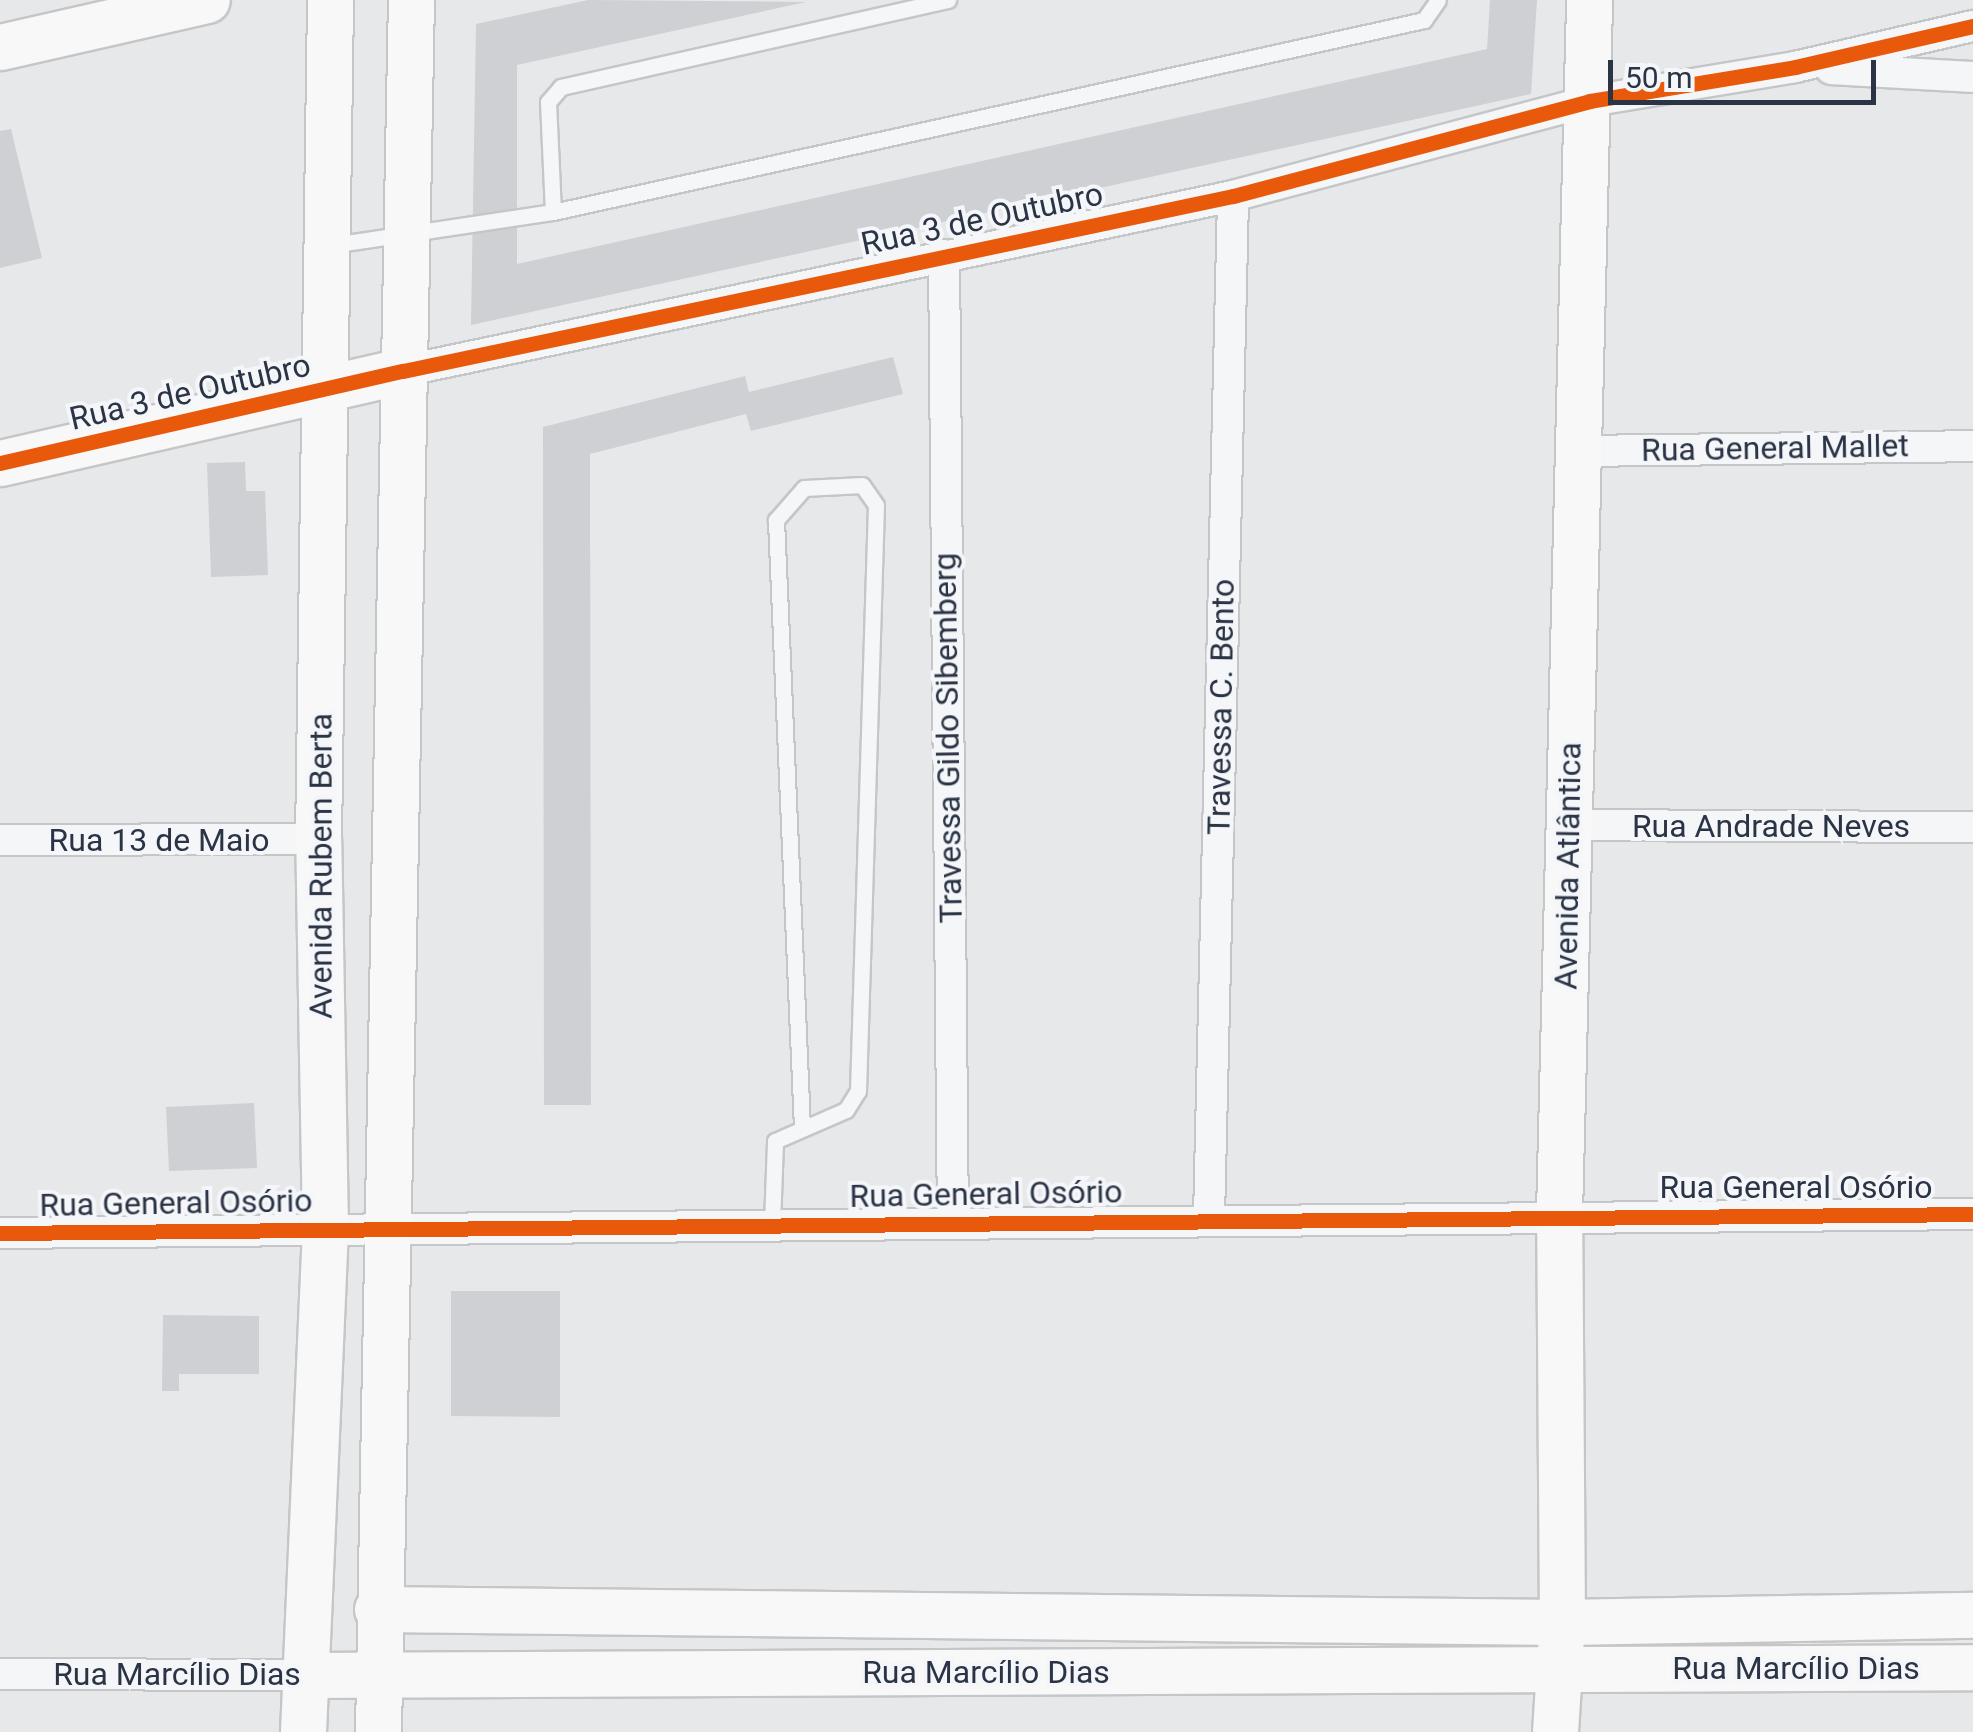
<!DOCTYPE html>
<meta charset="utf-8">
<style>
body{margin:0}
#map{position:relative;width:1973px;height:1732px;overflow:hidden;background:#e6e8ea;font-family:Roboto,sans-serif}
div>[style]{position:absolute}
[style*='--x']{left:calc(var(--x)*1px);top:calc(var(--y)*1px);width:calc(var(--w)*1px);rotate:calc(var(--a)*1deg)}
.building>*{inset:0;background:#ced0d3}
.roads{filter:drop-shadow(2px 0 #c4c6c8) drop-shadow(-2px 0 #c4c6c8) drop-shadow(0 2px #c4c6c8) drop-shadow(0 -2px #c4c6c8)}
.lane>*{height:15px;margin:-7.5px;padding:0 7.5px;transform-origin:7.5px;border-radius:7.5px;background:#f5f6f7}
.street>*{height:30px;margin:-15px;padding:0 15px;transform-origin:15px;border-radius:15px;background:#f5f6f7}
.secondary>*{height:45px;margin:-22.5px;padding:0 22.5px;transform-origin:22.5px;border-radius:22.5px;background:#f8f8f8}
.cycleway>*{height:15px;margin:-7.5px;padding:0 7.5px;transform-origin:7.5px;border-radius:7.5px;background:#e8590c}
span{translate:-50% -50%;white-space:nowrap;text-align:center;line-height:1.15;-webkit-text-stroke:8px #f4f6f9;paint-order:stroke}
.street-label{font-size:32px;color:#2b3445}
.scale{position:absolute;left:1608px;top:60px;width:268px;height:45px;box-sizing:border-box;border:5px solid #2b3445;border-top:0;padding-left:12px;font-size:30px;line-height:35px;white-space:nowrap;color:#2b3445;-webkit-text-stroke:8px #f4f6f9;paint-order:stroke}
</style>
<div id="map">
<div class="building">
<i style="clip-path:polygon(588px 0,806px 2px,517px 65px,517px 264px,1487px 49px,1490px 0,1537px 0,1531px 94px,471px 325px,476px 24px)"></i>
<i style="clip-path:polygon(11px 129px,42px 258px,0 268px,0 131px)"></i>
<i style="clip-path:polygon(893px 357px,903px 394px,751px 431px,746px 414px,590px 454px,591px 1105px,544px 1105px,543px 427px,745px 376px,749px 392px)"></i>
<i style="clip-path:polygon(245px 462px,246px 491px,265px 491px,268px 575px,211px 577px,207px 463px)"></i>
<i style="clip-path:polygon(254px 1103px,257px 1168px,169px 1171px,166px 1107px)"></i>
<i style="clip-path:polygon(451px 1291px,560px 1291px,560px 1417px,451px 1416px)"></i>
<i style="clip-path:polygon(163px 1315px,259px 1316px,259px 1374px,179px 1374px,179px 1391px,162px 1391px)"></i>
</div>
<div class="roads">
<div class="lane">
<i style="--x:553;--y:212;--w:110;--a:-92.6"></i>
<i style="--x:548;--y:102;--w:20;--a:-49"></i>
<i style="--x:561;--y:87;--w:397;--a:-12.7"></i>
<i style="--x:332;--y:245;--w:223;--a:-8.5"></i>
<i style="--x:553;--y:212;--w:892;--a:-12.43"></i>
<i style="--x:1424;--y:20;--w:24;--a:-55"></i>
<i style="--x:772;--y:1224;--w:83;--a:-87.9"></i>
<i style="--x:775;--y:1141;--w:77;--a:-23.6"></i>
<i style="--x:846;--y:1110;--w:22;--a:-58"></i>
<i style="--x:858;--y:1091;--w:586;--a:-88.24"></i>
<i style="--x:876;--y:505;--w:24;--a:-125"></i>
<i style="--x:862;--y:485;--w:58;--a:177"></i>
<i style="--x:804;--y:488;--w:43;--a:131.2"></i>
<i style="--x:776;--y:520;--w:609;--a:87.55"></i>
</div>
<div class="street">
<i style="--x:1831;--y:69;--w:142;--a:3.2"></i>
<i style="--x:944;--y:255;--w:966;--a:89.47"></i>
<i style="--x:403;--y:371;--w:848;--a:-11.91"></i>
<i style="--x:1233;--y:196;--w:369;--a:-14.9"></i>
<i style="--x:1590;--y:101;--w:208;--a:-9.4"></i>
<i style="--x:1795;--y:67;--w:183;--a:-13"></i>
<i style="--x:1578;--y:451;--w:395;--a:-0.7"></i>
<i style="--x:1570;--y:825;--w:403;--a:0.3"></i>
<i style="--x:0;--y:840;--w:318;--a:-0.2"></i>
<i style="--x:1209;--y:1218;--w:1022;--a:-88.65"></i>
<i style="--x:0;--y:1233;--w:1973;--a:-0.55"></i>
<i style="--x:0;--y:1674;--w:304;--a:0.2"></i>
</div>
<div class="secondary">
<i style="--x:0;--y:47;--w:212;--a:-12.8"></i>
<i style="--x:0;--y:463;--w:413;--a:-12.9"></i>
<i style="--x:377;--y:1609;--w:1185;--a:0.63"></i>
<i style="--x:1562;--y:1622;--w:411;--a:-1"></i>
<i style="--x:304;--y:1675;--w:1669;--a:-0.27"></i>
<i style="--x:303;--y:1732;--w:504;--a:-87.5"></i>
<i style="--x:325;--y:1228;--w:389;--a:-91"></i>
<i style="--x:318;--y:839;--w:839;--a:-89.18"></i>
<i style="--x:378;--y:1732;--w:1732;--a:-88.91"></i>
<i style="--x:1555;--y:1732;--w:110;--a:-86.4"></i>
<i style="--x:1562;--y:1622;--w:408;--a:-90.4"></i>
<i style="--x:1559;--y:1214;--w:1214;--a:-88.58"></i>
</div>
</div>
<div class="cycleway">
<i style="--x:0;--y:463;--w:413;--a:-12.9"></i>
<i style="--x:403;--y:371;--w:848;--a:-11.91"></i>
<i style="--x:1233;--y:196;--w:369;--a:-14.9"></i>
<i style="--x:1590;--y:101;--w:208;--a:-9.4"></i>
<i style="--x:1795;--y:67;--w:183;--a:-13"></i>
<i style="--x:0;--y:1233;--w:1973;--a:-0.55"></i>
</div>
<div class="street-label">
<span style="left:982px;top:219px;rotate:-12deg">Rua 3 de Outubro</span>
<span style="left:190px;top:392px;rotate:-13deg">Rua 3 de Outubro</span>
<span style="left:1775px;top:448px;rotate:-1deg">Rua General Mallet</span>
<span style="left:1221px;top:707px;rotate:-89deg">Travessa C. Bento</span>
<span style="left:948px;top:738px;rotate:-91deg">Travessa Gildo Sibemberg</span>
<span style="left:1771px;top:826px">Rua Andrade Neves</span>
<span style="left:159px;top:840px">Rua 13 de Maio</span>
<span style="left:321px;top:866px;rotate:-90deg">Avenida Rubem Berta</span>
<span style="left:1568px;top:866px;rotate:-89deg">Avenida Atlântica</span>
<span style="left:1796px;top:1187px">Rua General Osório</span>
<span style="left:986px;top:1194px;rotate:-1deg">Rua General Osório</span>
<span style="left:176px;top:1203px;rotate:-1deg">Rua General Osório</span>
<span style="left:1796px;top:1668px">Rua Marcílio Dias</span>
<span style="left:986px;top:1672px">Rua Marcílio Dias</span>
<span style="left:177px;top:1674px">Rua Marcílio Dias</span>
</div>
<div class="scale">50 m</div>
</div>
